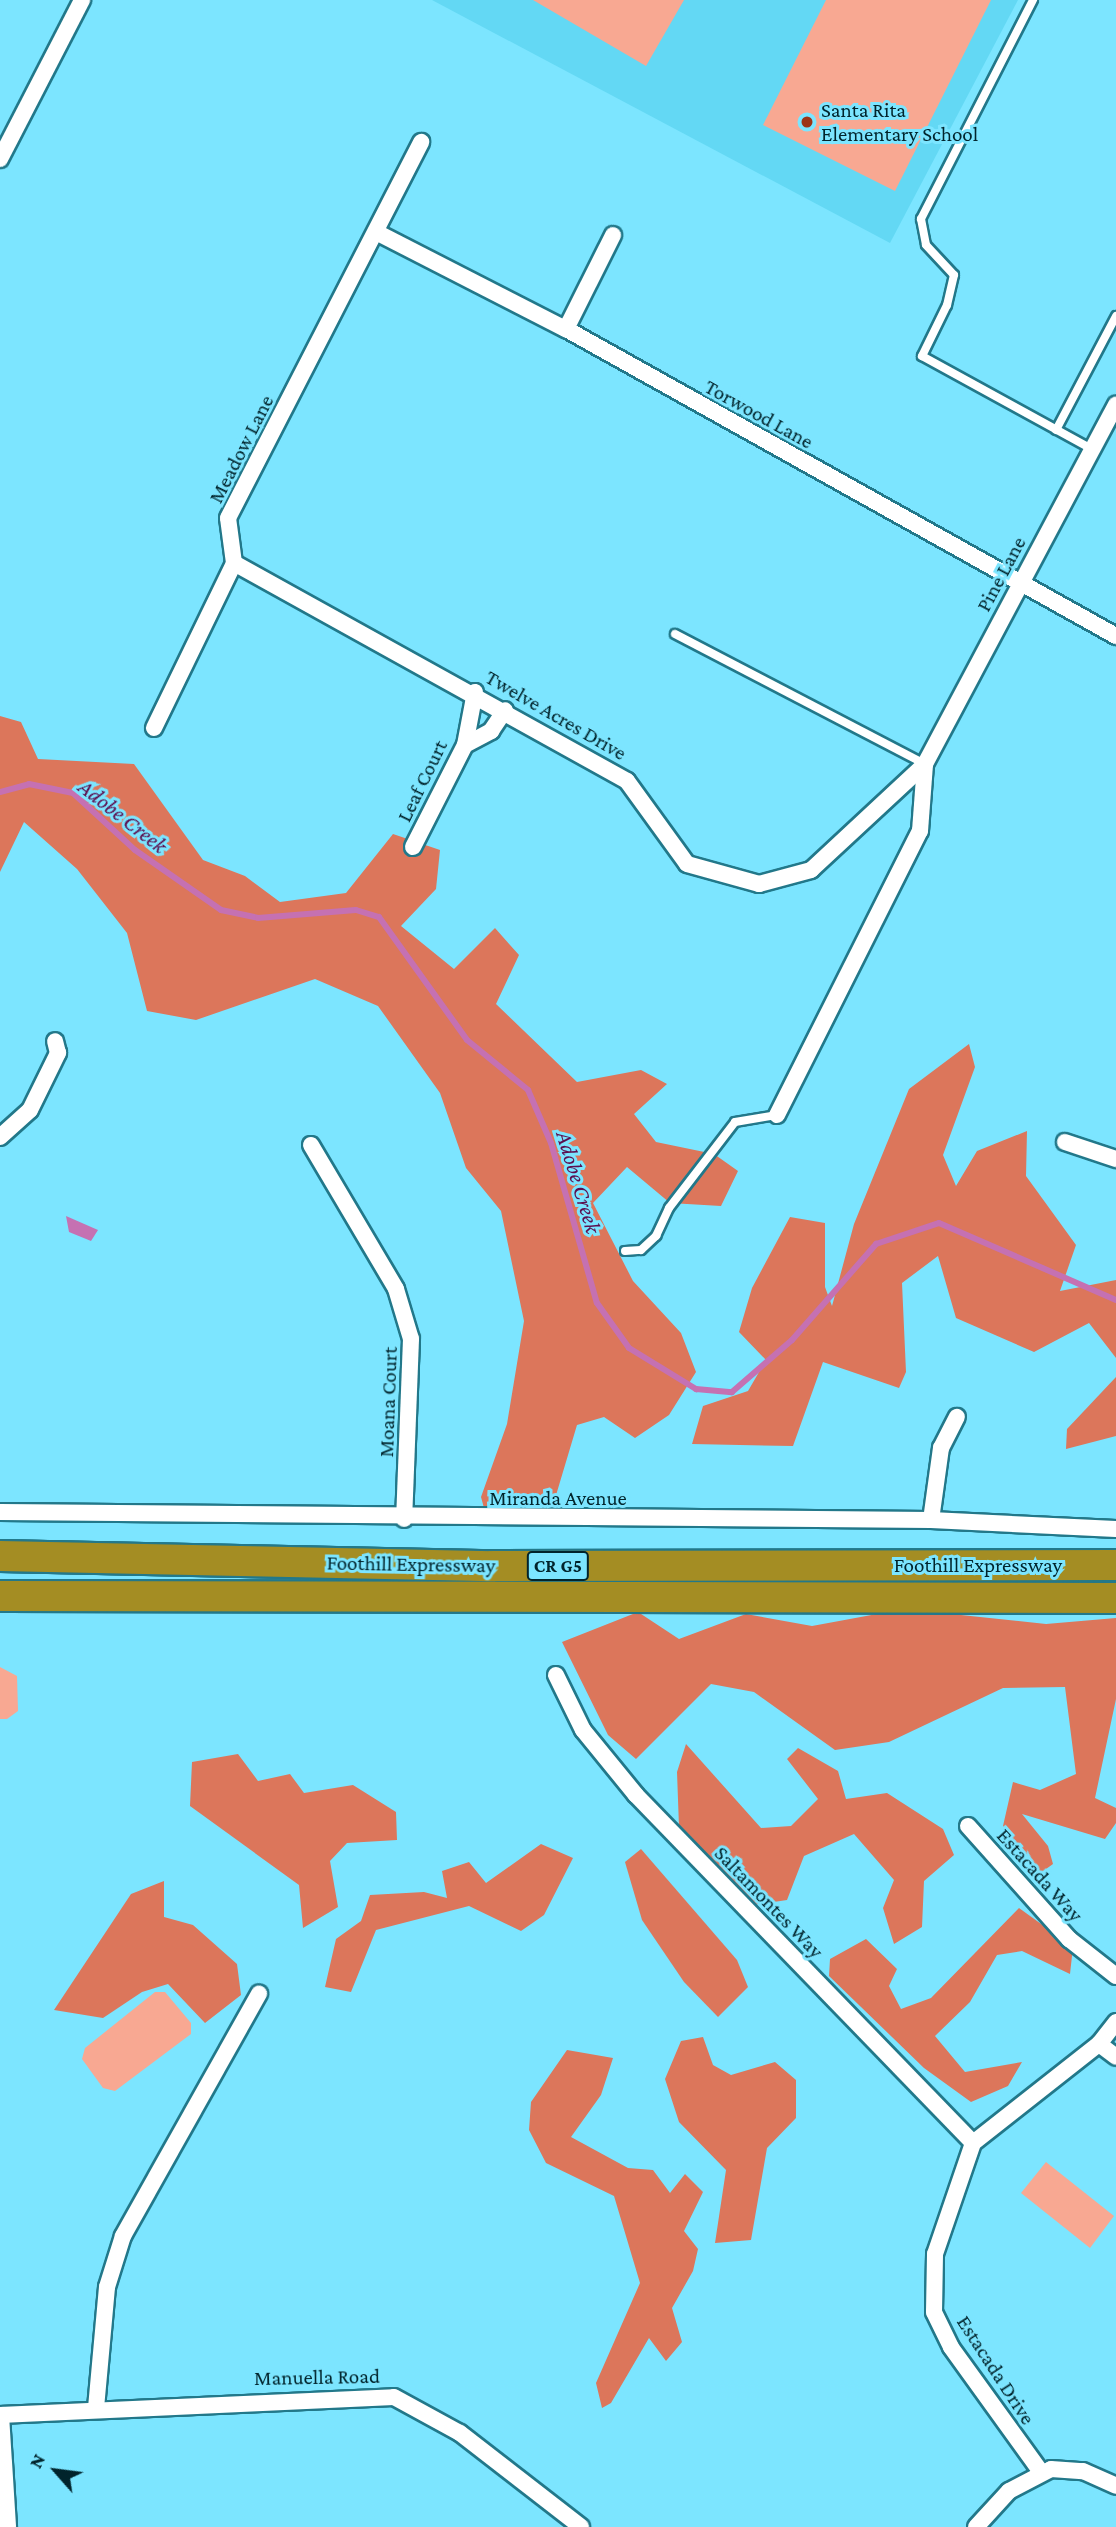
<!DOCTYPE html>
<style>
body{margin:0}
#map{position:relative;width:1116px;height:2527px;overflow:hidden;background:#7ce5ff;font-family:"Crimson Pro",serif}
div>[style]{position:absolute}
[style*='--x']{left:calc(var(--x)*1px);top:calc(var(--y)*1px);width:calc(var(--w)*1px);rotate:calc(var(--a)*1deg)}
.built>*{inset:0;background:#63d8f4}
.green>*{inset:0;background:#f8a892}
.forest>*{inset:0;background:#dc765b}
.water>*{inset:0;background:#c571b2}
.stream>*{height:6px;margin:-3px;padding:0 3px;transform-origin:3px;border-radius:3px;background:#c571b2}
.roads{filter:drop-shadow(2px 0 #22788a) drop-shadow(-2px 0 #22788a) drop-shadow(0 2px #22788a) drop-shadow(0 -2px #22788a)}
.lane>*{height:8px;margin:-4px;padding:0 4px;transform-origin:4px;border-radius:4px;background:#fff}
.street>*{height:16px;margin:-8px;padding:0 8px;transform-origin:8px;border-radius:8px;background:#fff}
.highway>*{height:30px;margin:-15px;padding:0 15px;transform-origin:15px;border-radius:15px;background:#a48d23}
.dots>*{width:19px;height:19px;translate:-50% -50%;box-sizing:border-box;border:4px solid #7ce5ff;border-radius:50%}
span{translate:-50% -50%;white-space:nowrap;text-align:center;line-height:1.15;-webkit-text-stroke:6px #7ce5ff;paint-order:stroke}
.shield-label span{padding:2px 5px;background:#7ce5ff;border:2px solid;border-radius:5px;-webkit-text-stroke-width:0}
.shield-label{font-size:19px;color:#01242c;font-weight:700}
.poi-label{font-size:21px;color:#01242c}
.left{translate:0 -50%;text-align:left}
.street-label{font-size:21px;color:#01242c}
.water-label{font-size:23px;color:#5c0f4f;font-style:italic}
.north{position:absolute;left:21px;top:2436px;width:70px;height:70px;-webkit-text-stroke:5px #7ce5ff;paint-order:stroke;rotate:298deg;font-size:19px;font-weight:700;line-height:28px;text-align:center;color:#01242c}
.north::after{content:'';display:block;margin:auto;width:24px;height:32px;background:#01242c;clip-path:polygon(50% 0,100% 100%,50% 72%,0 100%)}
</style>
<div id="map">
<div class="built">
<i style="clip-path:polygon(432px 0,1018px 0,890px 243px)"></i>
</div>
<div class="green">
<i style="clip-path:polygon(533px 0,684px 0,646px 66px)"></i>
<i style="clip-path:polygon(826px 0,991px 0,895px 191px,763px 125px)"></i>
<i style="clip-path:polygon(0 1667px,17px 1676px,18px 1711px,7px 1719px,0 1719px)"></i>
<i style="clip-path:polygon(155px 1992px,165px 1992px,191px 2023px,191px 2034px,115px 2091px,103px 2088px,82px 2059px,85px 2048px)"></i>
<i style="clip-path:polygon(1046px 2162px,1114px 2216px,1090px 2248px,1021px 2193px)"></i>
</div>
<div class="forest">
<i style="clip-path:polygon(0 716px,21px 722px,38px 759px,134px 764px,203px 860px,245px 876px,280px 902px,346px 893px,393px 834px,440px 850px,436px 889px,401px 926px,454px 969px,495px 928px,519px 955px,496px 1004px,577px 1082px,641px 1070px,667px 1084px,634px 1114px,656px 1142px,714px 1154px,738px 1171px,721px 1206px,670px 1203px,627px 1167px,593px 1203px,633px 1281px,681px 1333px,696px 1372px,669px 1415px,635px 1438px,604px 1417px,577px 1425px,548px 1522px,487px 1519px,481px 1497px,507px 1424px,524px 1321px,501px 1211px,466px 1168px,440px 1093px,378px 1006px,315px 979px,196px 1020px,147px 1011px,127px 933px,77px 869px,24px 822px,0 872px)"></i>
<i style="clip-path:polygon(969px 1044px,975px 1067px,943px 1155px,956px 1186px,977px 1151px,1027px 1131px,1026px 1176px,1076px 1245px,1060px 1291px,1116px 1280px,1116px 1358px,1089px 1323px,1034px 1352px,956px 1318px,938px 1256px,902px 1283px,906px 1372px,899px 1388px,823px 1362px,793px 1446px,692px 1444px,703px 1406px,748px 1391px,766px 1360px,739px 1332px,752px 1288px,790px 1217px,825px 1223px,825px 1287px,832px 1306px,854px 1224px,909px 1089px)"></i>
<i style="clip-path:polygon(1116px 1377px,1116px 1436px,1066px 1449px,1067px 1429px)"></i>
<i style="clip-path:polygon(904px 1609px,1046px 1624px,1116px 1618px,1116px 1699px,1095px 1798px,1116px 1808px,1116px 1823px,1105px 1839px,1022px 1814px,1048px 1846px,1053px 1864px,1039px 1874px,1003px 1826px,1013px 1782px,1040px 1790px,1076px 1774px,1065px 1687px,1003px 1688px,889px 1742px,835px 1750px,754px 1692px,711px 1684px,636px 1759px,608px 1735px,562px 1642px,638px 1612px,679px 1639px,746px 1614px,812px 1626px)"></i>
<i style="clip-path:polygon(686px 1744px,761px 1828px,791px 1826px,818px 1799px,787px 1759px,798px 1748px,838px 1771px,846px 1799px,887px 1793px,943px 1829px,954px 1855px,924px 1881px,922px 1927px,894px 1944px,883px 1908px,894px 1880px,854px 1834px,804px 1856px,787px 1900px,753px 1905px,679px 1827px,677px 1772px)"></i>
<i style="clip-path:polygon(238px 1754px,258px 1781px,290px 1774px,304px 1793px,353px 1785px,396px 1812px,397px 1840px,347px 1843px,330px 1861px,338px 1907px,303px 1928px,299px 1885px,190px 1806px,192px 1762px)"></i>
<i style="clip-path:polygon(541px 1844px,573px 1858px,544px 1915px,521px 1931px,469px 1906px,376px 1930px,351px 1992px,325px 1987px,336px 1939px,361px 1921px,370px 1895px,424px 1892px,447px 1898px,442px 1871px,469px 1862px,486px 1883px)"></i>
<i style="clip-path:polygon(641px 1849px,737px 1960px,748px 1987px,718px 2017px,684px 1982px,642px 1920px,625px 1862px)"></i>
<i style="clip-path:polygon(164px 1881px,164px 1917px,193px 1925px,237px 1964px,241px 1995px,205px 2023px,168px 1984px,142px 1992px,103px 2018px,54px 2010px,131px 1894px)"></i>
<i style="clip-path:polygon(1019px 1908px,1073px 1947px,1070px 1974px,1022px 1951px,997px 1955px,970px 2002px,935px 2036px,965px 2072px,1022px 2062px,1008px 2086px,971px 2102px,924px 2068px,829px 1976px,830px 1959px,866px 1939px,897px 1969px,889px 1986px,901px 2009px,931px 1998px)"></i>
<i style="clip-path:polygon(703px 2037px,713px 2065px,731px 2075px,775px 2062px,796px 2080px,796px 2118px,767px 2148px,751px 2240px,715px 2243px,726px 2170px,679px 2122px,665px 2079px,681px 2041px)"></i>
<i style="clip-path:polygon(567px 2050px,613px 2058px,601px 2095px,571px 2137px,628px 2168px,653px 2170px,670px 2193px,685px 2174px,703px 2192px,684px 2231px,698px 2249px,693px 2271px,672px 2308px,682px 2342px,666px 2361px,649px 2338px,611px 2403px,602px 2408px,596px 2383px,640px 2283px,614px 2196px,546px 2163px,529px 2130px,531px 2102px)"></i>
</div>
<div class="water">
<i style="clip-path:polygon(66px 1216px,98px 1230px,91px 1241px,69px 1232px)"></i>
</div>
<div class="stream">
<i style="--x:0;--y:792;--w:30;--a:-15"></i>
<i style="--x:29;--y:784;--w:45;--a:11.6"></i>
<i style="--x:73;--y:793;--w:84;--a:42.6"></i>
<i style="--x:135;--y:850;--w:105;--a:34.9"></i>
<i style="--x:221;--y:910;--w:38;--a:12"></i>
<i style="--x:258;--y:918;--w:98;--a:-4.7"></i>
<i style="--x:356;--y:910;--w:24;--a:17"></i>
<i style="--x:379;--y:917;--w:151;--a:54.4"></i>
<i style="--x:467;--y:1040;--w:79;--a:39.3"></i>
<i style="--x:528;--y:1090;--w:58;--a:66.5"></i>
<i style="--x:551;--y:1143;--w:166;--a:74"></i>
<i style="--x:597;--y:1303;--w:55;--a:54.6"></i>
<i style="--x:629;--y:1348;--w:79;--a:31.5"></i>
<i style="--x:696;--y:1389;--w:36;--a:5"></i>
<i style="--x:732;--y:1392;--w:79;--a:-40.9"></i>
<i style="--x:792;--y:1340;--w:128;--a:-48.8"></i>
<i style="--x:876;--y:1244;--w:66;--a:-18.4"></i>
<i style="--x:939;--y:1223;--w:193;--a:23.5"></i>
</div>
<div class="roads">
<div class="lane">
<i style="--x:1033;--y:0;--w:246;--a:117.1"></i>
<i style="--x:921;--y:219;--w:26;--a:79"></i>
<i style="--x:926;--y:245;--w:41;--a:47"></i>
<i style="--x:954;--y:275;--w:31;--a:103"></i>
<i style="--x:947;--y:305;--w:57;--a:116.1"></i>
<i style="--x:922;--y:356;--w:194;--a:28.7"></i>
<i style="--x:1056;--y:430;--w:129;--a:-62.2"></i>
<i style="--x:675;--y:634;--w:282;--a:27.5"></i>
<i style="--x:625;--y:1251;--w:16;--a:-4"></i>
<i style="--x:641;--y:1250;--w:21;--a:-43"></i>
<i style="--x:656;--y:1236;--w:31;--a:-65"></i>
<i style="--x:669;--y:1208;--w:108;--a:-52.5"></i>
<i style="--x:735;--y:1122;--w:43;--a:-9.5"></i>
</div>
<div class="street">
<i style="--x:0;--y:159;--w:179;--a:-62.7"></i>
<i style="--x:378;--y:233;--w:211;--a:27.1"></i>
<i style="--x:566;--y:329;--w:630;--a:29.17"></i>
<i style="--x:566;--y:329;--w:105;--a:-63.4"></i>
<i style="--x:234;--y:563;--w:449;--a:29"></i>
<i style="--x:627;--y:781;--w:102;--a:54.1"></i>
<i style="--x:687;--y:864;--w:75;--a:15.5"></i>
<i style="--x:759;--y:884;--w:54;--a:-15.1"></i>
<i style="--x:811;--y:870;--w:156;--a:-42.9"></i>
<i style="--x:925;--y:764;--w:407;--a:-62"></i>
<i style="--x:154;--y:728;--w:183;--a:-64.1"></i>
<i style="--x:234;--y:563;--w:45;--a:-97.6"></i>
<i style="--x:228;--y:518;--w:423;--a:-62.8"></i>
<i style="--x:465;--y:745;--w:30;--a:-28"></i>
<i style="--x:491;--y:731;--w:25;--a:-56"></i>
<i style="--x:413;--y:847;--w:114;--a:-63"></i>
<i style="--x:465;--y:745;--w:54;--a:-79.3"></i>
<i style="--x:777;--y:1115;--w:318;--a:-63.3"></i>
<i style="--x:920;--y:831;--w:67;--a:-85.7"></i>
<i style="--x:0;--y:1137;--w:40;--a:-42"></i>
<i style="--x:30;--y:1110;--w:64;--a:-63.8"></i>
<i style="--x:58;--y:1053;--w:12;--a:-104"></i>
<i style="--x:1065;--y:1142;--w:54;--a:18.4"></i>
<i style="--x:311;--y:1145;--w:167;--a:59.4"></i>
<i style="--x:396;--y:1289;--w:52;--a:73.3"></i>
<i style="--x:411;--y:1339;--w:180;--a:92.2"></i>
<i style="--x:0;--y:1512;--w:931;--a:0.49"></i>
<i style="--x:931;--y:1520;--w:185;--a:2.8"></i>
<i style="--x:931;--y:1520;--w:73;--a:-82.1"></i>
<i style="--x:941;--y:1448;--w:35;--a:-63"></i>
<i style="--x:556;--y:1675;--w:61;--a:63.9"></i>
<i style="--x:583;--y:1730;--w:84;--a:50.8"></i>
<i style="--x:636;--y:1795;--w:484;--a:45.9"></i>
<i style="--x:968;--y:1826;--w:152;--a:48.2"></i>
<i style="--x:1069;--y:1939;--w:60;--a:38.2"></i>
<i style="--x:1099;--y:2044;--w:21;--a:37"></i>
<i style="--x:96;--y:2408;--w:121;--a:-84.8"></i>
<i style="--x:107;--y:2287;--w:53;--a:-72.6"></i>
<i style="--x:123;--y:2236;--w:278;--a:-60.7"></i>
<i style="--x:0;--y:2415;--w:394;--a:-2.6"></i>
<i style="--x:394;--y:2397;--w:75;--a:28.6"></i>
<i style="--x:460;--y:2433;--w:153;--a:37.8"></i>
<i style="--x:1;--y:2415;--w:112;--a:86.4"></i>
<i style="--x:1041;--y:2472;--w:154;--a:-125.8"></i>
<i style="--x:951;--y:2347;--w:39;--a:-116"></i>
<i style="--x:934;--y:2312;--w:58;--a:-89"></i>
<i style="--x:935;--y:2254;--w:117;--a:-71.1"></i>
<i style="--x:973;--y:2143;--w:160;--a:-38.2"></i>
<i style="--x:1099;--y:2044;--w:28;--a:-52"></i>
<i style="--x:976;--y:2527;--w:49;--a:-47.5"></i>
<i style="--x:1009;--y:2491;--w:47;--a:-27.6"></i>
<i style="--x:1051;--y:2469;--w:32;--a:4"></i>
<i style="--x:1083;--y:2471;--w:36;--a:24"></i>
</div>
<div class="highway">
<i style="--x:0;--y:1556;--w:493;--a:1.2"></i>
<i style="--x:493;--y:1566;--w:623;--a:-0.09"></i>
<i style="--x:0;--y:1596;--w:1116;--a:0.1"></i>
</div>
</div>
<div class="dots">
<i style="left:807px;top:122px;background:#9c3417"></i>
</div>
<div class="shield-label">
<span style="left:558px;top:1566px">CR G5</span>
</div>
<div class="poi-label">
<span class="left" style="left:821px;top:122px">Santa Rita<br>Elementary School</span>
</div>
<div class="street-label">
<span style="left:759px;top:414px;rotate:29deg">Torwood Lane</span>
<span style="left:241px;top:449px;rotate:-63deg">Meadow Lane</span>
<span style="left:1001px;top:574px;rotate:-62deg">Pine Lane</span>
<span style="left:556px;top:715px;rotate:30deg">Twelve Acres Drive</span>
<span style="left:422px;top:781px;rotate:-64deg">Leaf Court</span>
<span style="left:388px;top:1402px;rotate:-88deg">Moana Court</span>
<span style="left:558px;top:1498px">Miranda Avenue</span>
<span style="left:411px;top:1564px;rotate:1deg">Foothill Expressway</span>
<span style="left:978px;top:1565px">Foothill Expressway</span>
<span style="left:1040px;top:1875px;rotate:48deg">Estacada Way</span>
<span style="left:769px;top:1902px;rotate:46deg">Saltamontes Way</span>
<span style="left:996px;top:2370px;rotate:57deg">Estacada Drive</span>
<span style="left:317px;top:2377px;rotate:-1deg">Manuella Road</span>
</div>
<div class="water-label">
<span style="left:123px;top:816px;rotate:38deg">Adobe Creek</span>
<span style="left:579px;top:1182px;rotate:73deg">Adobe Creek</span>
</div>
<div class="north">N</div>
</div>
